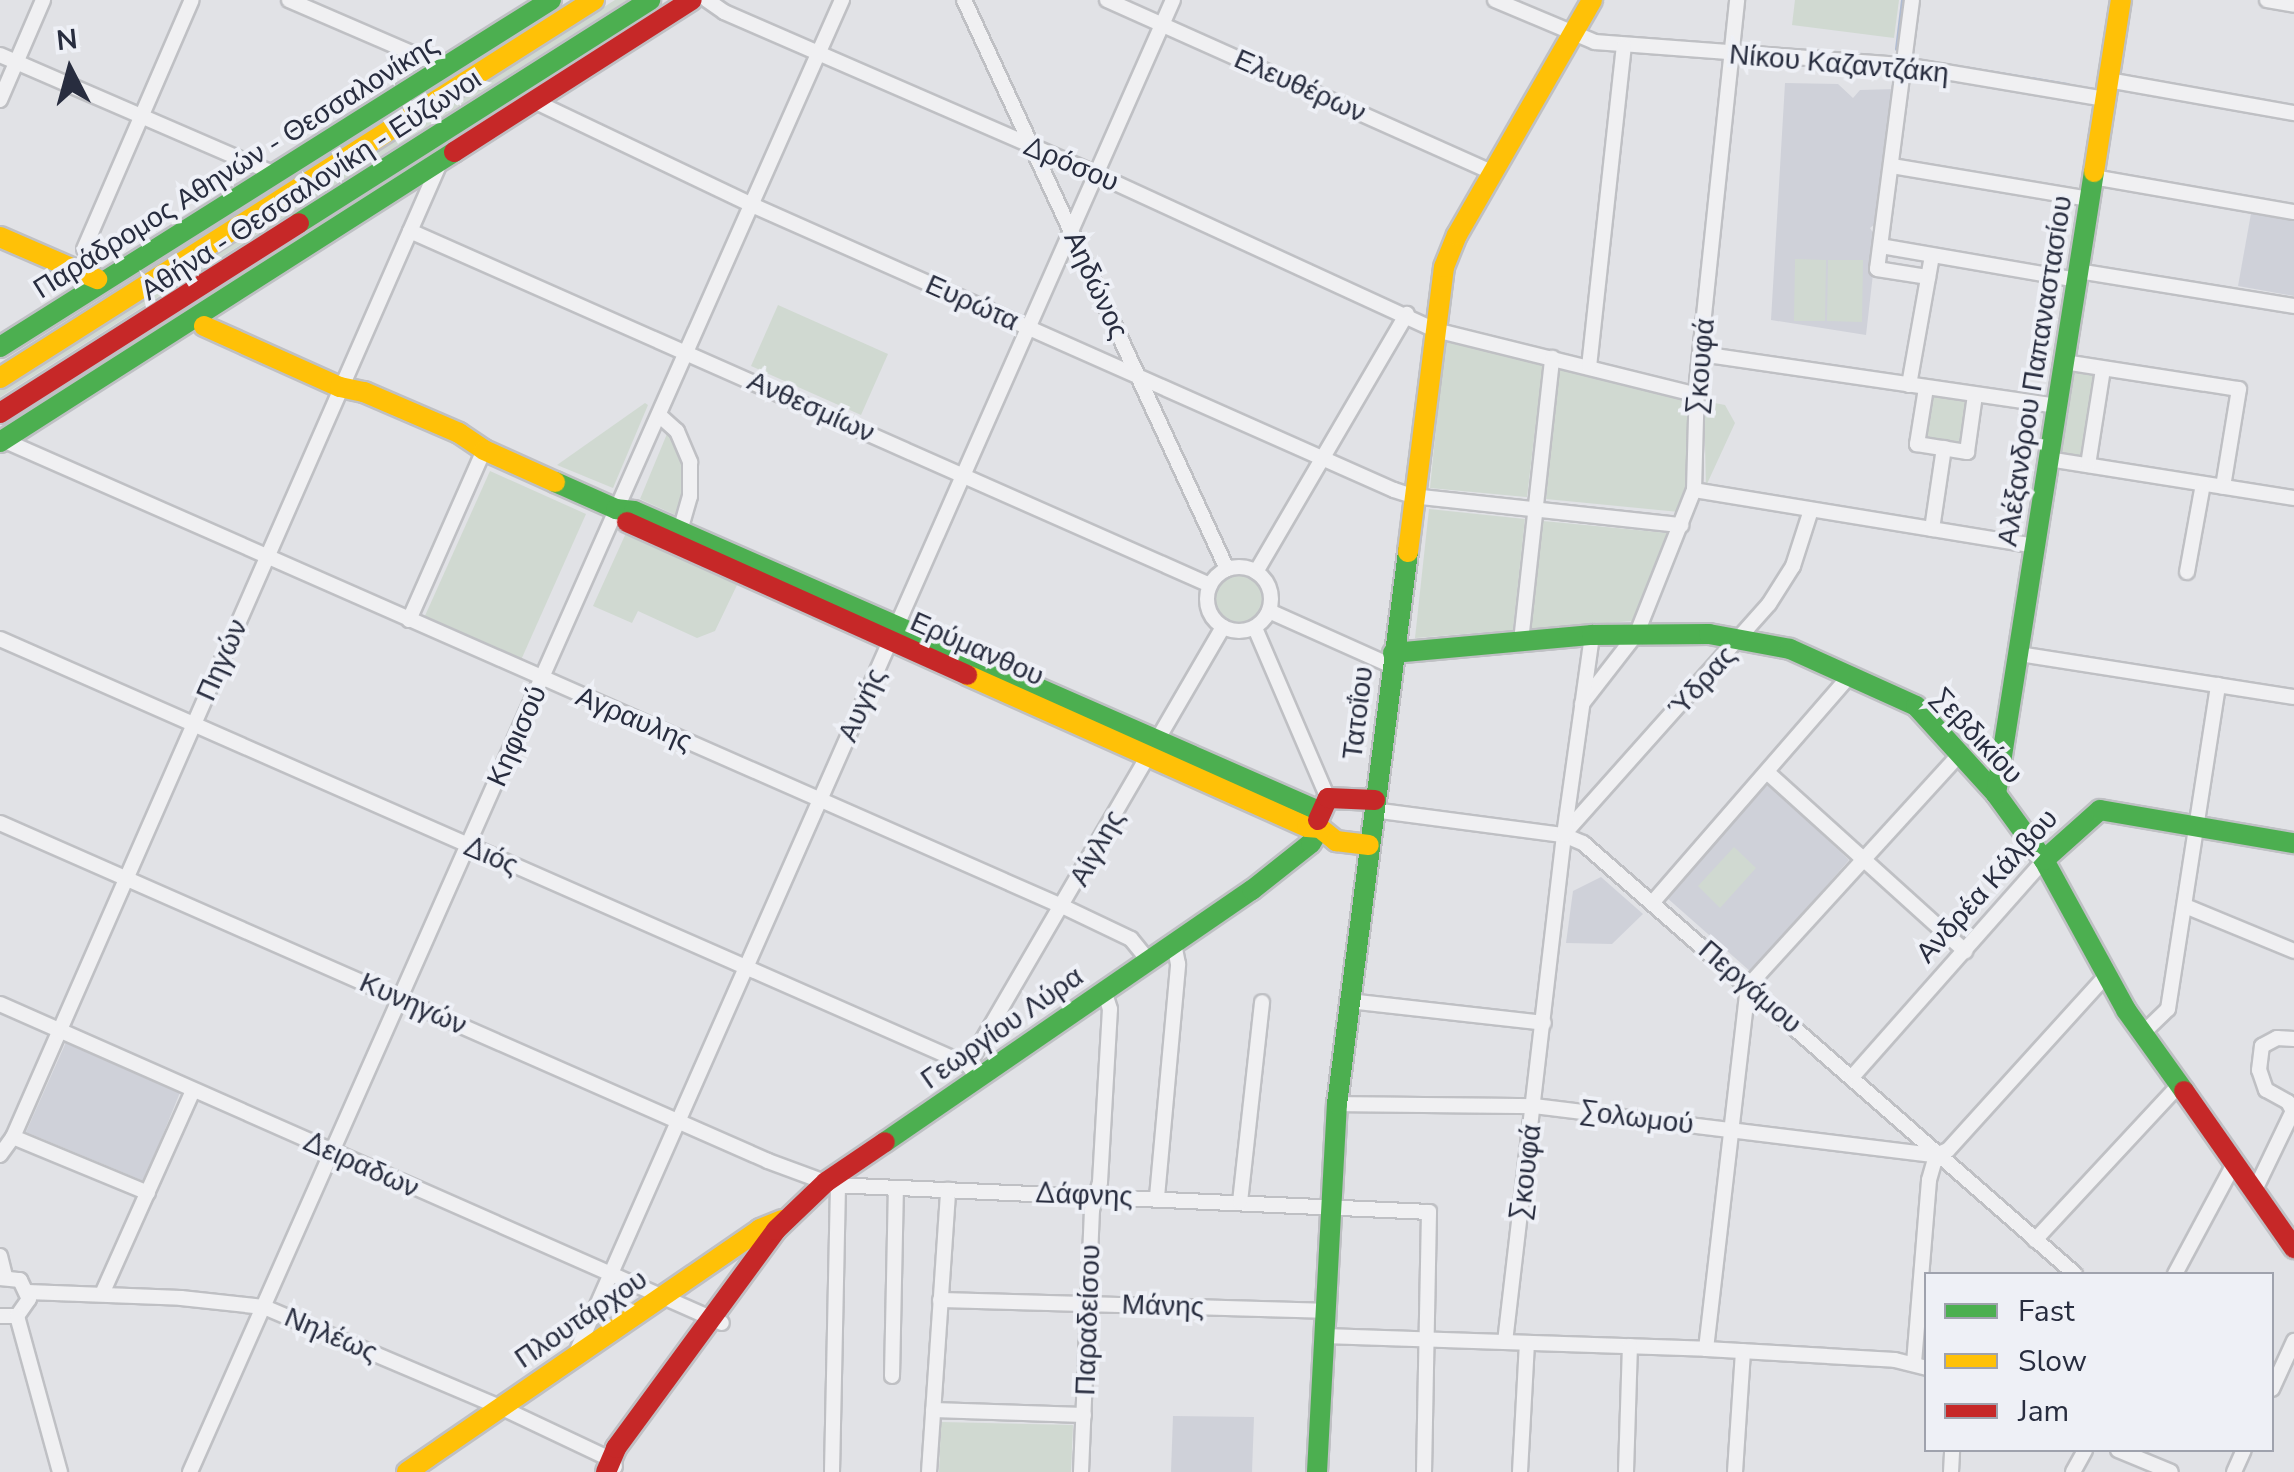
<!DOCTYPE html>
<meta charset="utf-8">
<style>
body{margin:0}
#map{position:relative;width:2294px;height:1472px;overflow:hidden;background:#e1e2e6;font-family:"Nunito Sans",sans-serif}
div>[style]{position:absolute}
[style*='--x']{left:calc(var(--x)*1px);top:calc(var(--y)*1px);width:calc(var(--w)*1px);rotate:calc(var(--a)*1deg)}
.built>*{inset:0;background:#cfd1d9}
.green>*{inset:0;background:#d0d9d1}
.round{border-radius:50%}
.stream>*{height:4px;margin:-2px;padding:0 2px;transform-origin:2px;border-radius:2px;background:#afbbd2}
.roads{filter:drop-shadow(2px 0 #bfc0c4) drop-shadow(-2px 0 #bfc0c4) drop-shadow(0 2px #bfc0c4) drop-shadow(0 -2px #bfc0c4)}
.street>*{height:14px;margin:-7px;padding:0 7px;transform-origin:7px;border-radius:7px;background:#f0f0f2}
.street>.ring{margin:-7px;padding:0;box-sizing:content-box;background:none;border:14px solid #f0f0f2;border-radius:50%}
.fast>*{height:20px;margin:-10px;padding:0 10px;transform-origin:10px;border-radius:10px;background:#4caf50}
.slow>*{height:20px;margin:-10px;padding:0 10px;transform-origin:10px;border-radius:10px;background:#ffc107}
.jam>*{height:20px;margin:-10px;padding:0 10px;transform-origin:10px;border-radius:10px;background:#c62828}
span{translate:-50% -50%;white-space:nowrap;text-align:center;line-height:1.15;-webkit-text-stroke:8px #eef0f6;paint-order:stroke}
.street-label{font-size:28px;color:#282d3f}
.legend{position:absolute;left:1924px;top:1272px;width:350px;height:180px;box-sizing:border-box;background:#eef0f6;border:2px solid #9fa2ad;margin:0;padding:12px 18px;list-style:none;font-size:30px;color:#282d3f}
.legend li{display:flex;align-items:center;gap:20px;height:50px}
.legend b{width:50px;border:2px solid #9fa2ad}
.north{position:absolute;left:20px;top:20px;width:100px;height:100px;-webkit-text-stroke:8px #eef0f6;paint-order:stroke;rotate:354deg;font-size:28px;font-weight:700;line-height:40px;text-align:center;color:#282d3f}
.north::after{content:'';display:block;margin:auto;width:35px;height:45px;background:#282d3f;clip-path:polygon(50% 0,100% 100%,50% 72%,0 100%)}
</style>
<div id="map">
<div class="built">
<i style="clip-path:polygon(1785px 83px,1838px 84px,1853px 98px,1860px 90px,1897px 89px,1880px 220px,1870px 228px,1877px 239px,1866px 335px,1771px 320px)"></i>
<i style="clip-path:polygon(2252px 208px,2294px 215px,2294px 296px,2238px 286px)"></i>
<i style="clip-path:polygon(1768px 783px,1849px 860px,1751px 972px,1666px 897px)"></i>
<i style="clip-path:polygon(1601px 877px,1643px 914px,1612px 944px,1566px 943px,1573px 891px)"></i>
<i style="clip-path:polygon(67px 1040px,181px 1090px,144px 1181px,26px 1132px)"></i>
<i style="clip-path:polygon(1173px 1416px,1254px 1417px,1252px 1472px,1171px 1472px)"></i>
</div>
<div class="green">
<i style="clip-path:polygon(615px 0,627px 0,0 397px,0 389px)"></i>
<i style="clip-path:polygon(1795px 0,1899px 0,1894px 38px,1792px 25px)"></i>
<i style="clip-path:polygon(1795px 259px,1826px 260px,1825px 321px,1794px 321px)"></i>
<i style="clip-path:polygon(1828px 260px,1863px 260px,1862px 322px,1827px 321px)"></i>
<i style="clip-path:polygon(778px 305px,888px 354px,861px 415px,751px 366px)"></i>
<i style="clip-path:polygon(1445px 338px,1543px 363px,1527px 497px,1430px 488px)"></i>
<i style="clip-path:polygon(1560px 366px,1690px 399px,1689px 488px,1679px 512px,1546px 499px)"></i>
<i style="clip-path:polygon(2075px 369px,2099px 373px,2085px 459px,2061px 456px)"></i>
<i style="clip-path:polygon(1928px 394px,1970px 400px,1964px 448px,1922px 441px)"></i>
<i style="clip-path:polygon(1704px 401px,1725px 405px,1735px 423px,1706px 486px)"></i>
<i style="clip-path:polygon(645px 403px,648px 405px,613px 488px,557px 465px)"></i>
<i style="clip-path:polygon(669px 429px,687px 469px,680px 517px,640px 499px)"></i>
<i style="clip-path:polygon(490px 471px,586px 514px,521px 660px,424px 618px)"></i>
<i style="clip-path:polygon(1429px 509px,1525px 519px,1513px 630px,1415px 638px)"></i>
<i style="clip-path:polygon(1543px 521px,1668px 533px,1632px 621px,1531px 629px)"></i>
<i style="clip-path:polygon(626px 533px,738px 583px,715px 631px,697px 638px,638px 611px,632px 623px,593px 606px)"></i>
<i class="round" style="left:1215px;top:574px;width:48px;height:48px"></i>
<i style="clip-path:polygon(1734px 847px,1756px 868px,1720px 908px,1698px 886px)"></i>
<i style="clip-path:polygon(941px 1422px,1073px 1425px,1071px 1472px,939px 1472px)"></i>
</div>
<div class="stream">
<i style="--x:1897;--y:49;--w:49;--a:-83"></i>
<i style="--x:1941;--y:64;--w:15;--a:11"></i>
<i style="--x:1964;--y:68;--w:105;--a:9.3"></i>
</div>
<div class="roads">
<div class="street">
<i style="--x:289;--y:0;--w:171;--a:23.4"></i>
<i style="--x:707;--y:0;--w:21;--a:35"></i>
<i style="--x:724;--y:12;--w:406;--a:23.5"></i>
<i style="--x:1096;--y:174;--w:373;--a:24.7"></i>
<i style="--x:1435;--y:330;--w:270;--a:13.9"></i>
<i style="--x:964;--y:0;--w:627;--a:65.19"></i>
<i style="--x:1107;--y:0;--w:423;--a:24.1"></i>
<i style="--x:1495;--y:0;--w:108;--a:22.8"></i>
<i style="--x:1595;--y:42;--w:310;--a:4.3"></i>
<i style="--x:1904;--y:65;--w:204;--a:9.6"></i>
<i style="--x:1912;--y:0;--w:271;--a:97.4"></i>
<i style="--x:1877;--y:269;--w:52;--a:8.9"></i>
<i style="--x:2267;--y:0;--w:27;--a:10"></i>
<i style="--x:0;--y:55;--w:300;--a:23.4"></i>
<i style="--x:2108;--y:80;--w:189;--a:10.1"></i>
<i style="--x:0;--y:100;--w:109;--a:-66.7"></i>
<i style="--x:536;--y:102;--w:239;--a:25.5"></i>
<i style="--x:752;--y:205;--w:702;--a:23.94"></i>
<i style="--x:1394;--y:490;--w:19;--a:18"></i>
<i style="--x:1412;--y:496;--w:271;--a:6.2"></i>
<i style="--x:1892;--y:166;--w:200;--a:9.5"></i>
<i style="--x:2093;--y:177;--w:204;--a:9.9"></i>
<i style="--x:410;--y:231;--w:875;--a:23.87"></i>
<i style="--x:1881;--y:246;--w:199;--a:9.8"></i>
<i style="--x:84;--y:249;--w:271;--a:-66.6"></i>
<i style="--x:2078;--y:271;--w:219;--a:9.2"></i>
<i style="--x:1701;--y:354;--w:360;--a:8.3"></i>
<i style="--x:2064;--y:362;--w:177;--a:8.8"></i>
<i style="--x:2239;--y:389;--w:99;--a:99.3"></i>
<i style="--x:1589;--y:367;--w:323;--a:-83.8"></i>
<i style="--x:1909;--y:385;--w:131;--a:-79.9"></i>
<i style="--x:1926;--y:388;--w:57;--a:99.1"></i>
<i style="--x:1917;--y:444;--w:51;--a:9.1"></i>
<i style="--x:1967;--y:452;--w:58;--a:-82"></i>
<i style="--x:659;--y:415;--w:24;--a:42"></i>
<i style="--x:677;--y:431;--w:34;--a:67"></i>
<i style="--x:690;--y:462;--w:34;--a:90"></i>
<i style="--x:690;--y:496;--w:37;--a:106"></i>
<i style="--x:3;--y:440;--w:1159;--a:23.76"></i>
<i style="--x:1064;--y:907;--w:74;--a:25.5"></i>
<i style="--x:1131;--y:939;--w:27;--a:51"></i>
<i style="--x:2048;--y:459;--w:249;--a:9"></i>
<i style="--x:2088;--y:465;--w:97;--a:-81.1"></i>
<i style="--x:1694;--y:490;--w:346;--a:9.3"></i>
<i style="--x:1932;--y:529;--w:82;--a:-81.6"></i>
<i class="ring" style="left:1207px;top:567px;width:50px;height:50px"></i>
<i style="--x:1256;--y:572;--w:299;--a:-59.7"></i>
<i style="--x:2187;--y:572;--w:89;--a:-79.7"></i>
<i style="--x:1269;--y:611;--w:135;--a:24.1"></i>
<i style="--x:409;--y:620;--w:186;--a:-66.2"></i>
<i style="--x:1255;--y:628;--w:185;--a:66.8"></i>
<i style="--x:0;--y:639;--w:1058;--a:23.75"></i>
<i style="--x:968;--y:1065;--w:16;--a:55"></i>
<i style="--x:1521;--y:641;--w:285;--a:-83.7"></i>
<i style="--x:2019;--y:654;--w:278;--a:8.9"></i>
<i style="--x:1582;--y:704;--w:90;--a:-52.2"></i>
<i style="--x:1637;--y:633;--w:154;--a:-68.3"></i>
<i style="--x:1694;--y:490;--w:108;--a:-88.4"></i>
<i style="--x:1697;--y:382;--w:384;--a:-84"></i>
<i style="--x:1768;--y:773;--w:266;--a:42.1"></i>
<i style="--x:1373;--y:810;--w:193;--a:7.5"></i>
<i style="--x:1564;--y:835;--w:21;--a:23"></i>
<i style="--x:1583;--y:843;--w:654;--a:41.22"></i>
<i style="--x:0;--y:823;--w:839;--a:23.75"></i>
<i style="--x:768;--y:1161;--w:69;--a:20.3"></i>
<i style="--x:833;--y:1185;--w:597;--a:2.59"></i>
<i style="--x:1429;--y:1212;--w:260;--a:91.1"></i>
<i style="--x:1564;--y:834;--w:308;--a:-48.3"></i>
<i style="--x:1769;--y:604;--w:45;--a:-57.7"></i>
<i style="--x:1793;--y:566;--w:59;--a:-72.2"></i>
<i style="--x:1653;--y:902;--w:301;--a:-49"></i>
<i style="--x:2185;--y:906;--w:118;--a:22.4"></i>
<i style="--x:1349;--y:1001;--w:196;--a:6.4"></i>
<i style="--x:0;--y:1004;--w:789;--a:23.84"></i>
<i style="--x:2142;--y:1034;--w:36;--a:-44"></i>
<i style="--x:2168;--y:1009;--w:328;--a:-81.2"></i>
<i style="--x:968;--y:1065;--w:507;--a:-59.79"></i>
<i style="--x:1853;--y:1076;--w:288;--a:-48.5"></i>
<i style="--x:1337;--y:1104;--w:197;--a:0.6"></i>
<i style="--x:1534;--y:1106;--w:404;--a:7"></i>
<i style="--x:13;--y:1137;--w:146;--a:22.5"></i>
<i style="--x:0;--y:1155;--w:22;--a:-54"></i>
<i style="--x:13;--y:1137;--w:1063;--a:-66.33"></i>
<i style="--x:1936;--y:1155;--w:13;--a:-23"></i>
<i style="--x:1948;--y:1150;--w:234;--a:-47.8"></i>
<i style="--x:2254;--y:1192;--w:90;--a:-64.3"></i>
<i style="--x:2293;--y:1111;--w:10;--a:-119"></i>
<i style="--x:2288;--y:1102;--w:25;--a:-151"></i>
<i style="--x:2266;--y:1090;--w:21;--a:-109"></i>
<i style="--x:2259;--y:1070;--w:24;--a:-83"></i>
<i style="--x:2262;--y:1046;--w:17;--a:-28"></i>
<i style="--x:2277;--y:1038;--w:17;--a:3"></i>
<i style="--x:1157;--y:1197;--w:234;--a:-84.8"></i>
<i style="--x:1178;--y:964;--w:21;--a:-101"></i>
<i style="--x:1240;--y:1202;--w:201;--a:-83.7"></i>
<i style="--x:2035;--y:1240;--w:212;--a:-47.1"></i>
<i style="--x:0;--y:1256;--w:21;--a:76"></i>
<i style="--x:2175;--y:1274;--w:125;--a:-61.8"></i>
<i style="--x:0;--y:1278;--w:20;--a:6"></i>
<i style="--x:20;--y:1280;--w:21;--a:65"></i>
<i style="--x:29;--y:1299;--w:21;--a:125"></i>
<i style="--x:17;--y:1316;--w:17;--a:180"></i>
<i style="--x:28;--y:1292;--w:153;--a:2.2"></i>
<i style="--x:181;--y:1298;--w:83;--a:6.2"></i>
<i style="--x:264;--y:1307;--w:256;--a:23"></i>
<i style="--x:500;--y:1407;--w:126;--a:25.3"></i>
<i style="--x:614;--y:1461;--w:6;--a:81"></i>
<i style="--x:102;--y:1294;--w:222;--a:-65.9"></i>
<i style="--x:940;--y:1300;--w:385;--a:1.6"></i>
<i style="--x:17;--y:1316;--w:162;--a:74.6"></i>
<i style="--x:1324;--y:1336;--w:382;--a:1.9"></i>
<i style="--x:1706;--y:1349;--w:189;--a:3.3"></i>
<i style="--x:1895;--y:1360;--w:32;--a:14"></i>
<i style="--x:1505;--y:1342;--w:510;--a:-83.36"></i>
<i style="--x:1564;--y:835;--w:202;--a:-82"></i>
<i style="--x:1706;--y:1349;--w:365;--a:-83.4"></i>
<i style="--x:1748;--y:986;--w:316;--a:-47.6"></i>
<i style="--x:575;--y:1355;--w:1481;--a:-66.19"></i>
<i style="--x:1914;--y:1363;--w:184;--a:-85.3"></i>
<i style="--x:1929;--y:1180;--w:26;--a:-74"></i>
<i style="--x:892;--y:1376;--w:188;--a:-88.8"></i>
<i style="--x:2272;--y:1389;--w:53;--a:-65.4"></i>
<i style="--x:933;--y:1410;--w:151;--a:1.9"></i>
<i style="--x:2118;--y:1450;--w:57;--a:22.5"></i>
<i style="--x:190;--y:1472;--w:1610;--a:-66.11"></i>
<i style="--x:832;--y:1472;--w:286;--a:-88.8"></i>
<i style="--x:929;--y:1472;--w:283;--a:-86.1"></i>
<i style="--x:1081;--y:1472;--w:262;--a:-87.6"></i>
<i style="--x:1092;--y:1210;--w:29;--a:-74"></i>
<i style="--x:1100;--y:1182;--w:173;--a:-86.7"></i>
<i style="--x:1110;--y:1009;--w:19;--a:-108"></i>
<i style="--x:1520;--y:1472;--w:129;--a:-86.9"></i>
<i style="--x:1626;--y:1472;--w:126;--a:-88.2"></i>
<i style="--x:1735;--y:1472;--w:121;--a:-86.2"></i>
<i style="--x:1951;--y:1472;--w:22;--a:-87"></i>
<i style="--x:2073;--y:1472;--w:25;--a:-61"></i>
<i style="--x:2234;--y:1472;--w:24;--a:-66"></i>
</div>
<div class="fast">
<i style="--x:299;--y:223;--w:416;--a:-32.4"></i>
<i style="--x:0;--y:347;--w:651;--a:-32.2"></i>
<i style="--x:0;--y:442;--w:539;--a:-32.57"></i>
<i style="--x:555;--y:482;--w:67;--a:23.9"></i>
<i style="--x:616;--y:509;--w:18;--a:6"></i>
<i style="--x:634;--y:511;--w:748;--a:23.65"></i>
<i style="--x:1393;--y:653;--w:200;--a:-5.2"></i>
<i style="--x:1592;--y:635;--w:117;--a:-0.5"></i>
<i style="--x:1709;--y:634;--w:82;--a:10.5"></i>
<i style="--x:1790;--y:649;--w:138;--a:24.3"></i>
<i style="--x:1916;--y:706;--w:119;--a:47.7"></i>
<i style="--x:1996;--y:794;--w:82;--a:54"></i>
<i style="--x:2044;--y:860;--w:171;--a:61.3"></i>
<i style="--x:2126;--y:1010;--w:100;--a:54.4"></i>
<i style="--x:1996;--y:794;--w:630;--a:-81.05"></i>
<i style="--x:2044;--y:860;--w:75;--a:-41.8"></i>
<i style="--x:2100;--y:810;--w:197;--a:9.7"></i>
<i style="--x:885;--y:1142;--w:445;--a:-34.5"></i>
<i style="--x:1252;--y:890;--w:75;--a:-38.5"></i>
<i style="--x:1311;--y:843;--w:17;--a:-59"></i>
<i style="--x:1317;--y:1472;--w:369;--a:-86.9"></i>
<i style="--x:1337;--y:1104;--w:557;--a:-82.67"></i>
</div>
<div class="slow">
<i style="--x:2094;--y:172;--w:174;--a:-81.1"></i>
<i style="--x:0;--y:237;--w:106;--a:23.4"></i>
<i style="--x:204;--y:326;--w:149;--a:24.2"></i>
<i style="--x:340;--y:387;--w:25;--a:12"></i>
<i style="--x:364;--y:392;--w:103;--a:23.3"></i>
<i style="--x:459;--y:433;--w:30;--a:34"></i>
<i style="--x:484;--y:450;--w:78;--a:24.3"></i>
<i style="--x:0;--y:378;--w:704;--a:-32.47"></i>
<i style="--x:1408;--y:552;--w:287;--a:-82.8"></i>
<i style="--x:1444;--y:267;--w:35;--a:-68"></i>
<i style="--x:1457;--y:235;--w:271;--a:-60.1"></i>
<i style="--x:967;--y:675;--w:372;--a:24.1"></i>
<i style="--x:1307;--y:827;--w:13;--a:4"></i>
<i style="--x:1320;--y:828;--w:21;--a:39"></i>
<i style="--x:1336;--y:841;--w:33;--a:7"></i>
<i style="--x:407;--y:1472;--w:429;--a:-34.5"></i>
<i style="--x:760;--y:1229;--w:24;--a:-22"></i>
</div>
<div class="jam">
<i style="--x:454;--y:152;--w:282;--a:-32.6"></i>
<i style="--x:0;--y:413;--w:354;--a:-32.4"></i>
<i style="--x:627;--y:522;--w:373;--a:24.2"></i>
<i style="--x:1318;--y:820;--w:24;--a:-66"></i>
<i style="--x:1328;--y:798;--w:47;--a:2.4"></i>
<i style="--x:2184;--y:1091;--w:192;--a:55"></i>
<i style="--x:606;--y:1472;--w:26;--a:-67"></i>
<i style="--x:616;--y:1448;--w:270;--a:-53.7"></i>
<i style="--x:776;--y:1230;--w:69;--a:-43.8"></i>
<i style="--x:826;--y:1182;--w:71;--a:-34.1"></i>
</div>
</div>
<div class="street-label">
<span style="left:1839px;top:64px;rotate:5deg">Νίκου Καζαντζάκη</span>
<span style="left:1300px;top:86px;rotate:24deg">Ελευθέρων</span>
<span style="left:1071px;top:164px;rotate:23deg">Δρόσου</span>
<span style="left:236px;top:167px;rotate:-32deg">Παράδρομος Αθηνών - Θεσσαλονίκης</span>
<span style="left:311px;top:185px;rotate:-33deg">Αθήνα - Θεσσαλονίκη - Εύζωνοι</span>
<span style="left:1096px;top:285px;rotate:65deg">Αηδώνος</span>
<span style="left:972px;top:303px;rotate:24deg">Ευρώτα</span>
<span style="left:1701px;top:366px;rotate:-85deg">Σκουφά</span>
<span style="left:2035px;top:371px;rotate:-81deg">Αλέξανδρου Παπαναστασίου</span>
<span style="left:811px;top:407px;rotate:24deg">Ανθεσμίων</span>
<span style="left:977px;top:649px;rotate:24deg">Ερύμανθου</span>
<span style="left:222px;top:660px;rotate:-66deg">Πηγών</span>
<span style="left:1702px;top:682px;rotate:-48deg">Ύδρας</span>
<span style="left:862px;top:705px;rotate:-66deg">Αυγής</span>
<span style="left:1358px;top:713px;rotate:-83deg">Τατοΐου</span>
<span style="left:634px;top:719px;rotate:23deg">Αγραυλης</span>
<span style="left:517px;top:736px;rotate:-66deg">Κηφισού</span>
<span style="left:1977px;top:736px;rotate:47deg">Σεβδικίου</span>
<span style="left:1097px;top:848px;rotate:-61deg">Αίγλης</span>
<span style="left:491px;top:856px;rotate:23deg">Διός</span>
<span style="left:1987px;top:886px;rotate:-48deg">Ανδρέα Κάλβου</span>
<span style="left:1750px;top:987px;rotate:41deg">Περγάμου</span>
<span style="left:413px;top:1004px;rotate:24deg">Κυνηγών</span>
<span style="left:1002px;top:1028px;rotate:-35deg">Γεωργίου Λύρα</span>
<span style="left:1637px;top:1118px;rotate:7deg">Σολωμού</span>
<span style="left:361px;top:1165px;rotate:24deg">Δειραδων</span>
<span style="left:1526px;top:1172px;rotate:-83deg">Σκουφά</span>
<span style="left:1084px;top:1195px;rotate:2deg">Δάφνης</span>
<span style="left:1163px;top:1306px;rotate:2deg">Μάνης</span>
<span style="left:581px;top:1319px;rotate:-34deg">Πλουτάρχου</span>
<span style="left:1088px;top:1320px;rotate:-88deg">Παραδείσου</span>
<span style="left:331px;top:1335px;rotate:23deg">Νηλέως</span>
</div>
<ul class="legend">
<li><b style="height:12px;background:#4caf50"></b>Fast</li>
<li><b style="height:12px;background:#ffc107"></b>Slow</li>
<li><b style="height:12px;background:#c62828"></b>Jam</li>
</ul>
<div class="north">N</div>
</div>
